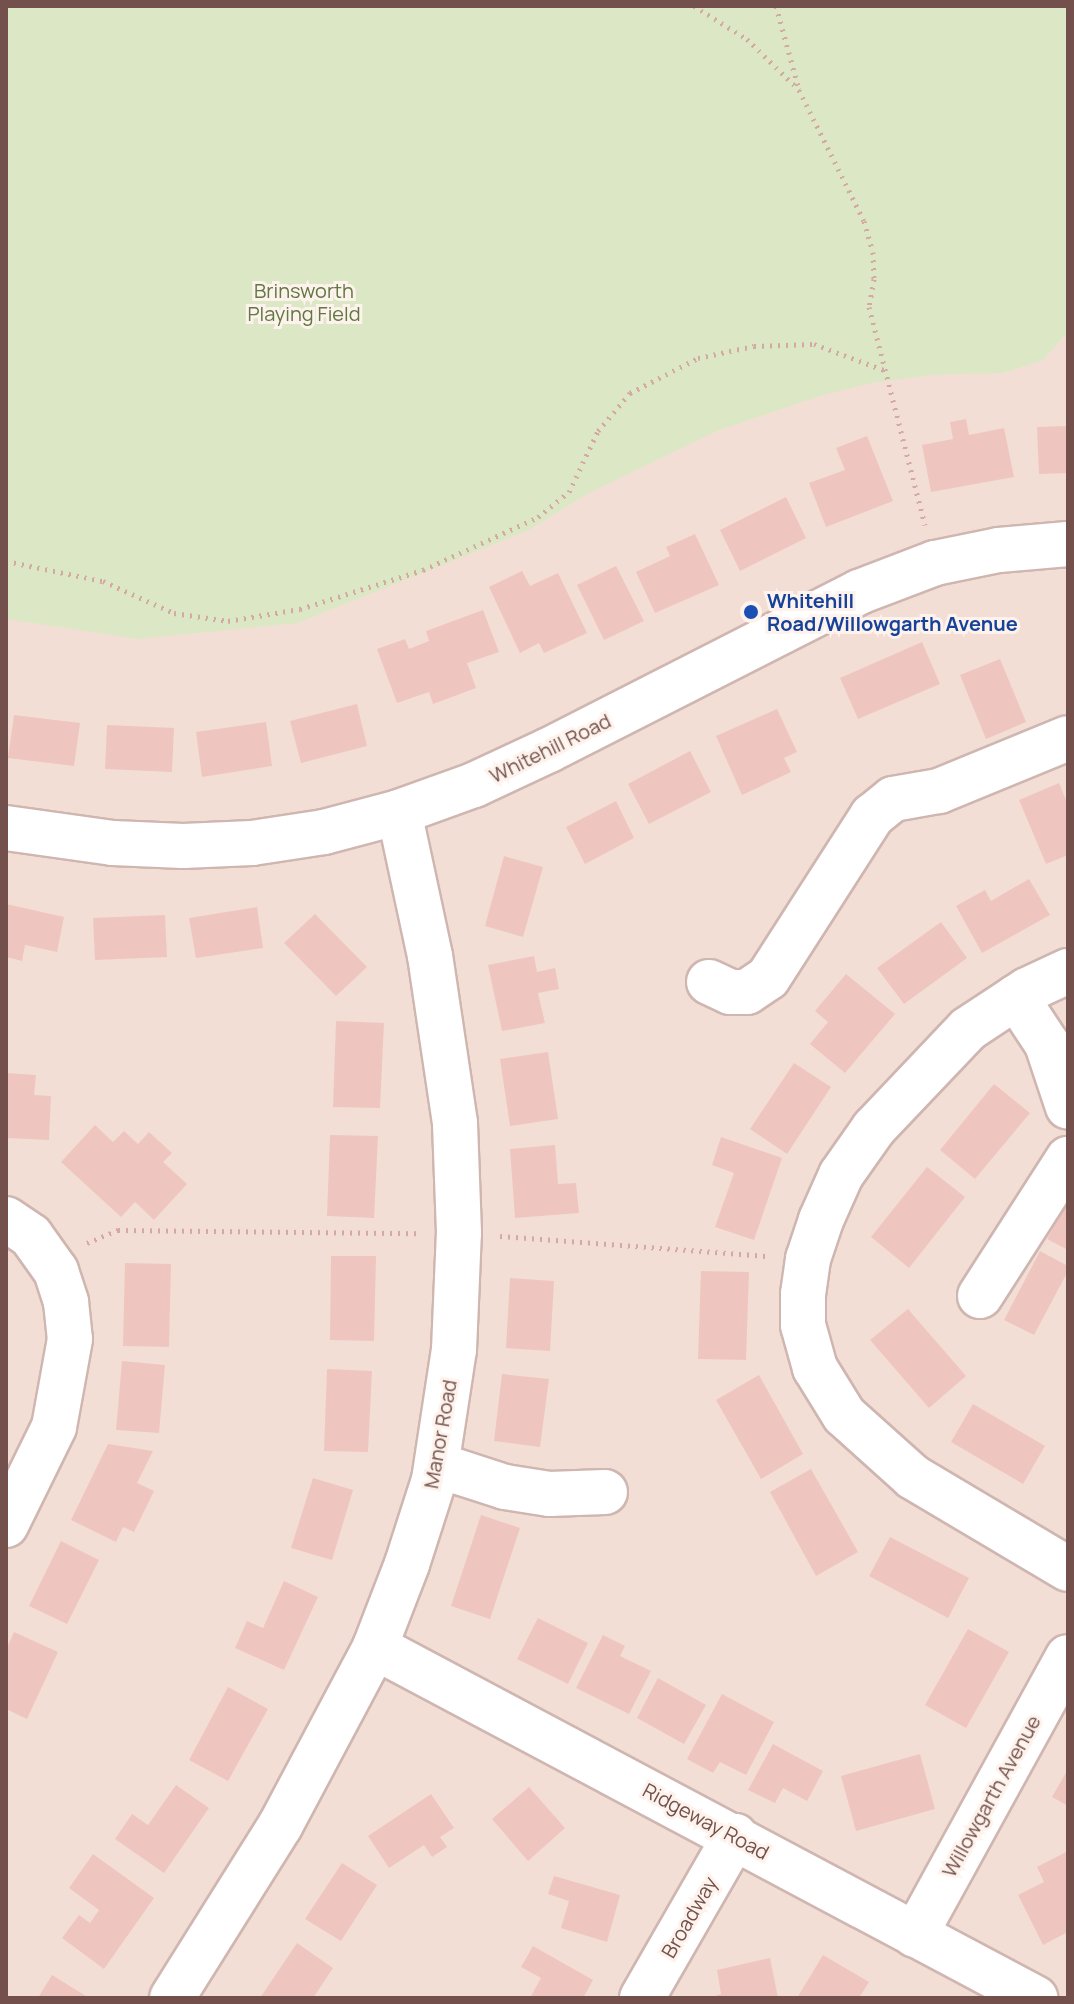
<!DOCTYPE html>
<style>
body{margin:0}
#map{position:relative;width:1074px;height:2004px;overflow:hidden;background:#fbeee6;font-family:Manrope,sans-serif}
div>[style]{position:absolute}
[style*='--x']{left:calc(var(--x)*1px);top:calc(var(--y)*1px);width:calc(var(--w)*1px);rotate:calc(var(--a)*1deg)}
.residential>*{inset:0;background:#f3ded5}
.green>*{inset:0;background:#dce8c5}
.building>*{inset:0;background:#efc6bf}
.path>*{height:5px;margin-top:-2.5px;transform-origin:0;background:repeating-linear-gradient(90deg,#d4a9a2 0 2px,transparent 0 8px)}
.roads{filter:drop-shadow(2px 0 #cfb6b0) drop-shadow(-2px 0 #cfb6b0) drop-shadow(0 2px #cfb6b0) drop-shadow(0 -2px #cfb6b0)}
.minor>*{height:44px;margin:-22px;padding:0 22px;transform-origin:22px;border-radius:22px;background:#fff}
.dots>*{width:22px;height:22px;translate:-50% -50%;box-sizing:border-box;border:4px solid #fef3ec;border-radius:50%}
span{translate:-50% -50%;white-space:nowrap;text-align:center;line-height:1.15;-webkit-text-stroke:6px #fef3ec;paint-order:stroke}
.park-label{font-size:20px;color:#607844}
.transit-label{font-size:20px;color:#164399;font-weight:700}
.left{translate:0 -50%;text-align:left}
.street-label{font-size:20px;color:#73504c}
.frame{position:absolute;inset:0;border:8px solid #73504c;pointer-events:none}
</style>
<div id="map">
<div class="residential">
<i style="clip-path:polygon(6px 6px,1068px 6px,1068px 1998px,6px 1998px)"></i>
</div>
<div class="green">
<i style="clip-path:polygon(6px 6px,1068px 6px,1068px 332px,1043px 360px,1003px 373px,934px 375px,871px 383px,823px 395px,717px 431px,589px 493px,527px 531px,298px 623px,138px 639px,6px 619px)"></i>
</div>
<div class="building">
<i style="clip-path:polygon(966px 419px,969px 435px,1004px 428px,1014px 477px,931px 492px,922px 445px,953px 439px,950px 422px)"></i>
<i style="clip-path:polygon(1068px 426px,1068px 473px,1039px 474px,1037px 427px)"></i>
<i style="clip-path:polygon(867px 436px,893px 501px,826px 527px,809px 483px,845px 470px,836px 448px)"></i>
<i style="clip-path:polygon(786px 497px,806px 538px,740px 571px,720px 530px)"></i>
<i style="clip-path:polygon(695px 534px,719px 585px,655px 613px,636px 572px,670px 556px,666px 547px)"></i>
<i style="clip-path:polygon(616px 566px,644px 621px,604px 640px,577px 585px)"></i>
<i style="clip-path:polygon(522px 571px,530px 586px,558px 573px,587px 633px,544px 653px,539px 643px,520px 653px,489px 587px)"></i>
<i style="clip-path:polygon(483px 610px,499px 652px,467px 663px,476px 688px,433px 704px,429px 692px,397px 703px,377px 649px,405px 639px,409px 649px,429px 641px,426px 631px)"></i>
<i style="clip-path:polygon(922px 642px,940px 684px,858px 719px,840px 678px)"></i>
<i style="clip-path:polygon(1000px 659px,1026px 722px,986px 739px,960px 675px)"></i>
<i style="clip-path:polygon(357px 704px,367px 746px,301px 763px,290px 721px)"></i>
<i style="clip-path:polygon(777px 709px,797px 752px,784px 758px,791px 772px,742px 795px,716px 736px)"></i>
<i style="clip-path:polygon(14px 715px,80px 723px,74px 766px,8px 758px)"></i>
<i style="clip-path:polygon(266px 722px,272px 766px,202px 777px,196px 732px)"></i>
<i style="clip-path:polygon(107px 725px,174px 728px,172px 772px,105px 769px)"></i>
<i style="clip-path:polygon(690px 751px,711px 792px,649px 824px,628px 784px)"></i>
<i style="clip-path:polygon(1059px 783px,1068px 805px,1068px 855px,1046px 864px,1019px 800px)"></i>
<i style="clip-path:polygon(616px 801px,634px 838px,585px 864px,566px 827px)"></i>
<i style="clip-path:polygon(504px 856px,543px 867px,523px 937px,485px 926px)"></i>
<i style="clip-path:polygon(1029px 879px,1050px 915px,982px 953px,956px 906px,985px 890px,991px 901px)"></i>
<i style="clip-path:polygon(6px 904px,64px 917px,57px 952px,25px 945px,22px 961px,6px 957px)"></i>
<i style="clip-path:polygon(257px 907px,263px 948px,196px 958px,189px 918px)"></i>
<i style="clip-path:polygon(315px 914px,367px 967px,336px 996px,284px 943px)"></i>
<i style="clip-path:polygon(165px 915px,167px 957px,95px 960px,93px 918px)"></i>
<i style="clip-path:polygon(941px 922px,967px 958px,904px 1004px,877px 968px)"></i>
<i style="clip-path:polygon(534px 956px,537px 972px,555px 968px,559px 989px,538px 993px,545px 1023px,502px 1031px,488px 965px)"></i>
<i style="clip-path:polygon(846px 974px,895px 1014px,845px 1073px,810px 1044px,828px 1022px,815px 1011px)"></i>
<i style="clip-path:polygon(336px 1021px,384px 1023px,380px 1108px,333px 1107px)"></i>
<i style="clip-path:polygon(548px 1052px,558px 1119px,510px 1126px,500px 1059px)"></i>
<i style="clip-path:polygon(794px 1063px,831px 1087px,787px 1154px,750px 1129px)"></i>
<i style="clip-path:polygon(6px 1073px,36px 1075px,34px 1095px,51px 1096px,49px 1140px,6px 1138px)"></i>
<i style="clip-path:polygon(994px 1084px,1030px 1113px,975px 1179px,940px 1150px)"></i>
<i style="clip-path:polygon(95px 1125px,113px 1142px,124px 1131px,138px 1144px,149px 1132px,172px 1153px,163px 1162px,187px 1184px,154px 1220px,135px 1202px,121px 1217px,61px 1162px)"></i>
<i style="clip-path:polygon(330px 1135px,378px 1136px,374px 1218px,327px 1216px)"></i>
<i style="clip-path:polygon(721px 1137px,782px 1158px,754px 1240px,715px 1227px,734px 1173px,712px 1165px)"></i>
<i style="clip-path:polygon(555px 1145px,558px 1184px,576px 1183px,579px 1213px,515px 1218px,510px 1149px)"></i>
<i style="clip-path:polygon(927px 1167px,965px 1197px,909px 1268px,871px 1237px)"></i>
<i style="clip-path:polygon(1068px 1201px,1068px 1250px,1047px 1239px)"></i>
<i style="clip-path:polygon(1040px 1251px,1068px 1266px,1068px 1271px,1034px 1335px,1004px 1320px)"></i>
<i style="clip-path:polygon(331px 1256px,376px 1256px,374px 1341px,330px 1340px)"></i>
<i style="clip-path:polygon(125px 1263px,171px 1264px,169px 1347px,123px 1346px)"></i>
<i style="clip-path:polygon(701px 1271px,749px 1272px,746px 1360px,698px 1359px)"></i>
<i style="clip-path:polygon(510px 1278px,554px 1281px,550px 1351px,506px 1348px)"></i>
<i style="clip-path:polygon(908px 1309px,966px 1376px,929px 1408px,870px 1340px)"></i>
<i style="clip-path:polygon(122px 1361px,165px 1365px,159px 1433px,116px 1430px)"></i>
<i style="clip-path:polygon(327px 1369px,372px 1371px,368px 1452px,324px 1451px)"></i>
<i style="clip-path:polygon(502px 1374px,549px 1379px,540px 1447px,494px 1441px)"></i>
<i style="clip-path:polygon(759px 1375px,803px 1454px,761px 1479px,716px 1400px)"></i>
<i style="clip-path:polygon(973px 1404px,1045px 1446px,1023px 1484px,951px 1442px)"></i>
<i style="clip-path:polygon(108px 1444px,153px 1451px,137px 1483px,154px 1491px,134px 1532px,123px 1527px,116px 1542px,71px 1520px)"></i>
<i style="clip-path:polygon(811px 1469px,858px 1552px,816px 1576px,770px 1492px)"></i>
<i style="clip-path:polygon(313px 1478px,353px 1490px,332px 1560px,291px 1548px)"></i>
<i style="clip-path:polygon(481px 1515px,520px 1528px,490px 1619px,451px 1606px)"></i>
<i style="clip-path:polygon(890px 1537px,969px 1578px,948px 1618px,869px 1576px)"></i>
<i style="clip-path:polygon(61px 1541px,99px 1560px,67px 1624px,29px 1606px)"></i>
<i style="clip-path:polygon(284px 1581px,318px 1597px,284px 1670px,235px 1648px,247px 1621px,263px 1628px)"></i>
<i style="clip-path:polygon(538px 1618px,588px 1643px,568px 1684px,517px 1659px)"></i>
<i style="clip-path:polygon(968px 1629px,1009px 1652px,966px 1728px,925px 1705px)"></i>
<i style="clip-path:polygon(14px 1632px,58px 1652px,27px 1719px,6px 1709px,6px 1650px)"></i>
<i style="clip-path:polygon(603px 1635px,625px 1646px,620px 1656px,651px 1671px,629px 1714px,576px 1688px)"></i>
<i style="clip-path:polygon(658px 1678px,706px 1705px,684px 1744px,637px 1718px)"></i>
<i style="clip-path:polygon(228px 1687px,268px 1709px,228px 1781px,189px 1760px)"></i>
<i style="clip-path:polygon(722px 1694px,774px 1722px,746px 1775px,720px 1762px,713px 1773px,687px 1759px)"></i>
<i style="clip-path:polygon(773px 1744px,823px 1771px,807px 1801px,783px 1788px,775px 1803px,748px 1790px)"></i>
<i style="clip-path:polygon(920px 1754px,935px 1809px,856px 1831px,841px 1776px)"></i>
<i style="clip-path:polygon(1068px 1769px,1068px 1806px,1052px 1797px)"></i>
<i style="clip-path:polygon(176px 1785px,209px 1808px,164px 1873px,115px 1839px,132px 1814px,148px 1825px)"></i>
<i style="clip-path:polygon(529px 1787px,565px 1828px,528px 1861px,492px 1819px)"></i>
<i style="clip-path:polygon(431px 1794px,454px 1828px,440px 1837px,447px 1847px,432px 1857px,424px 1845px,389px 1868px,368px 1836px)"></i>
<i style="clip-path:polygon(1066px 1852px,1068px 1932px,1043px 1945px,1018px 1895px,1044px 1882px,1037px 1867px)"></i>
<i style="clip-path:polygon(93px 1854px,154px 1898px,104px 1969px,62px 1938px,79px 1915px,90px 1923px,99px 1910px,69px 1888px)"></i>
<i style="clip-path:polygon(342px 1863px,377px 1885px,341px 1941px,305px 1919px)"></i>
<i style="clip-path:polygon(554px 1876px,620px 1895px,607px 1942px,561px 1928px,569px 1901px,548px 1894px)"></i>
<i style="clip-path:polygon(297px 1943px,333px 1968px,313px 1998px,260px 1998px)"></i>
<i style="clip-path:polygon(533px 1946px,593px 1980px,583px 1998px,530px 1998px,541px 1978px,521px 1967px)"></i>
<i style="clip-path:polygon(823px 1955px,869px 1982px,859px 1998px,797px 1998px)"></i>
<i style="clip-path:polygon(770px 1958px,778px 1998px,709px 1998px,721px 1994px,717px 1970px)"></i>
<i style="clip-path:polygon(52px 1975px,86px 1996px,85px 1998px,38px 1998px)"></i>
</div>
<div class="path">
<i style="--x:694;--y:6;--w:62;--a:31.9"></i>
<i style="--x:747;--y:39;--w:73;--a:44.4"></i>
<i style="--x:799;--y:90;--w:146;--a:63.6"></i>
<i style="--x:864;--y:221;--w:32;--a:74"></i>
<i style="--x:873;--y:252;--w:27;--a:88"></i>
<i style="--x:874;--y:279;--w:28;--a:100"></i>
<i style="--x:869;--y:307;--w:225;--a:75.6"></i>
<i style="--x:776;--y:6;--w:83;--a:74.6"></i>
<i style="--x:6;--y:561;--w:99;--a:11.7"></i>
<i style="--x:103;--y:581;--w:78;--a:24.3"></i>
<i style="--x:174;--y:613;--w:55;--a:8.4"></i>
<i style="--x:228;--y:621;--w:73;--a:-9.5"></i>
<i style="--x:300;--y:609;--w:129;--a:-17.6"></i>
<i style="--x:423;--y:570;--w:127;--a:-24.7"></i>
<i style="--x:538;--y:517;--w:40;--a:-39"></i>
<i style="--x:569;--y:492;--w:68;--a:-64.6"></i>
<i style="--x:598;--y:431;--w:50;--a:-49.9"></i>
<i style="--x:630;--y:393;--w:76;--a:-27.2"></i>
<i style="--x:698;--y:358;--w:57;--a:-12.1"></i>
<i style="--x:754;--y:346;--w:60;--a:-1.9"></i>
<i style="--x:814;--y:344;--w:75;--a:20.4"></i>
<i style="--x:500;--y:1236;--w:270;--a:4.3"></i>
<i style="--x:87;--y:1243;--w:34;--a:-23"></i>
<i style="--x:118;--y:1230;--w:300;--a:0.6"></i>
</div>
<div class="roads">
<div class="minor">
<i style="--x:6;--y:828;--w:108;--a:8"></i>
<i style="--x:113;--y:843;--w:70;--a:2.5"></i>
<i style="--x:183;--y:846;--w:69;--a:-2.5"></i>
<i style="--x:252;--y:843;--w:73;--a:-8.7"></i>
<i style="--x:324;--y:832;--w:78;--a:-14.9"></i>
<i style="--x:399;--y:812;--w:80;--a:-19.8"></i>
<i style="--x:474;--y:785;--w:83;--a:-25"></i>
<i style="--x:549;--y:750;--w:348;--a:-27"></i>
<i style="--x:859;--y:592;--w:81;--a:-20.9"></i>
<i style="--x:935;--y:563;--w:65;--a:-11.5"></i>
<i style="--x:999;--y:550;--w:69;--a:-5"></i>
<i style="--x:1068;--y:971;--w:45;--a:155.1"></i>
<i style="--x:1027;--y:990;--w:71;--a:146.5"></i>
<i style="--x:968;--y:1029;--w:137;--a:133.5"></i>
<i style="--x:874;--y:1128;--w:57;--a:125.1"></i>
<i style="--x:841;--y:1175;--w:49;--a:114"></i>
<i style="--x:821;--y:1220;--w:41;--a:108.4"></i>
<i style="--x:808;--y:1259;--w:35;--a:98"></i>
<i style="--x:803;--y:1294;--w:31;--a:90"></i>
<i style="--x:803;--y:1325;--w:45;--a:74.4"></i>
<i style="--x:815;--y:1368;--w:55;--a:58.3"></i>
<i style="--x:844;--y:1415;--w:93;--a:41.9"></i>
<i style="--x:913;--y:1477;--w:180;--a:30.7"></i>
<i style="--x:709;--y:982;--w:23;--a:25"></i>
<i style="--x:730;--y:992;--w:17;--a:0"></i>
<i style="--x:747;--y:992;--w:25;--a:-34"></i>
<i style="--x:768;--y:978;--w:193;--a:-57.3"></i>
<i style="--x:872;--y:816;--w:27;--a:-39"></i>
<i style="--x:893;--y:799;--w:47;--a:-9.9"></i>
<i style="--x:939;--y:791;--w:139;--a:-22.3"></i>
<i style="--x:1016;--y:997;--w:56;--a:56.6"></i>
<i style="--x:1047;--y:1044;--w:66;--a:71.6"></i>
<i style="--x:6;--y:1219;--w:30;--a:34"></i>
<i style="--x:31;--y:1236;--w:43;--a:54.5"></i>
<i style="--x:56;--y:1271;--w:33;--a:72"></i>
<i style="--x:66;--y:1302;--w:37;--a:84"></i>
<i style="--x:70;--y:1339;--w:89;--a:100.3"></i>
<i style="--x:54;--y:1427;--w:109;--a:116.1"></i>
<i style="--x:980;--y:1296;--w:163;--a:-57.3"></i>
<i style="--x:437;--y:1465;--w:71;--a:17.9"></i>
<i style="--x:505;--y:1487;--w:45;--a:9"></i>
<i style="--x:549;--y:1494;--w:56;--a:-2"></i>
<i style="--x:375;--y:1647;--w:748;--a:28"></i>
<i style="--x:915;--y:1935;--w:317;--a:-61.2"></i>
<i style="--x:172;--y:1998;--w:203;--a:-57.9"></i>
<i style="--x:280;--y:1826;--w:203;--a:-62"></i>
<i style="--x:375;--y:1647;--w:89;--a:-68.9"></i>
<i style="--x:407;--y:1564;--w:88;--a:-72.2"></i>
<i style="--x:434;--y:1480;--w:132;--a:-81.3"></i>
<i style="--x:454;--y:1350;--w:117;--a:-87.6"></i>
<i style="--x:459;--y:1233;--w:110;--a:-92.1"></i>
<i style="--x:455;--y:1123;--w:169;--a:-98.5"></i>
<i style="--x:430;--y:956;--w:147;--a:-102.1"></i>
<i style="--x:642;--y:1998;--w:187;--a:-60.1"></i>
</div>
</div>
<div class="dots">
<i style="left:751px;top:612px;background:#1a4fb4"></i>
</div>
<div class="park-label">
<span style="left:304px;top:302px">Brinsworth<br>Playing Field</span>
</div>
<div class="transit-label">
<span class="left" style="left:767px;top:612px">Whitehill<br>Road/Willowgarth Avenue</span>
</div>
<div class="street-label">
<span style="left:550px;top:748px;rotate:-26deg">Whitehill Road</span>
<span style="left:440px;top:1434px;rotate:-80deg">Manor Road</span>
<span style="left:991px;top:1796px;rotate:-61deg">Willowgarth Avenue</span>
<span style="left:706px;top:1821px;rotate:28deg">Ridgeway Road</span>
<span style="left:689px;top:1917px;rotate:-60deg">Broadway</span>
</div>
<div class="frame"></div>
</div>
